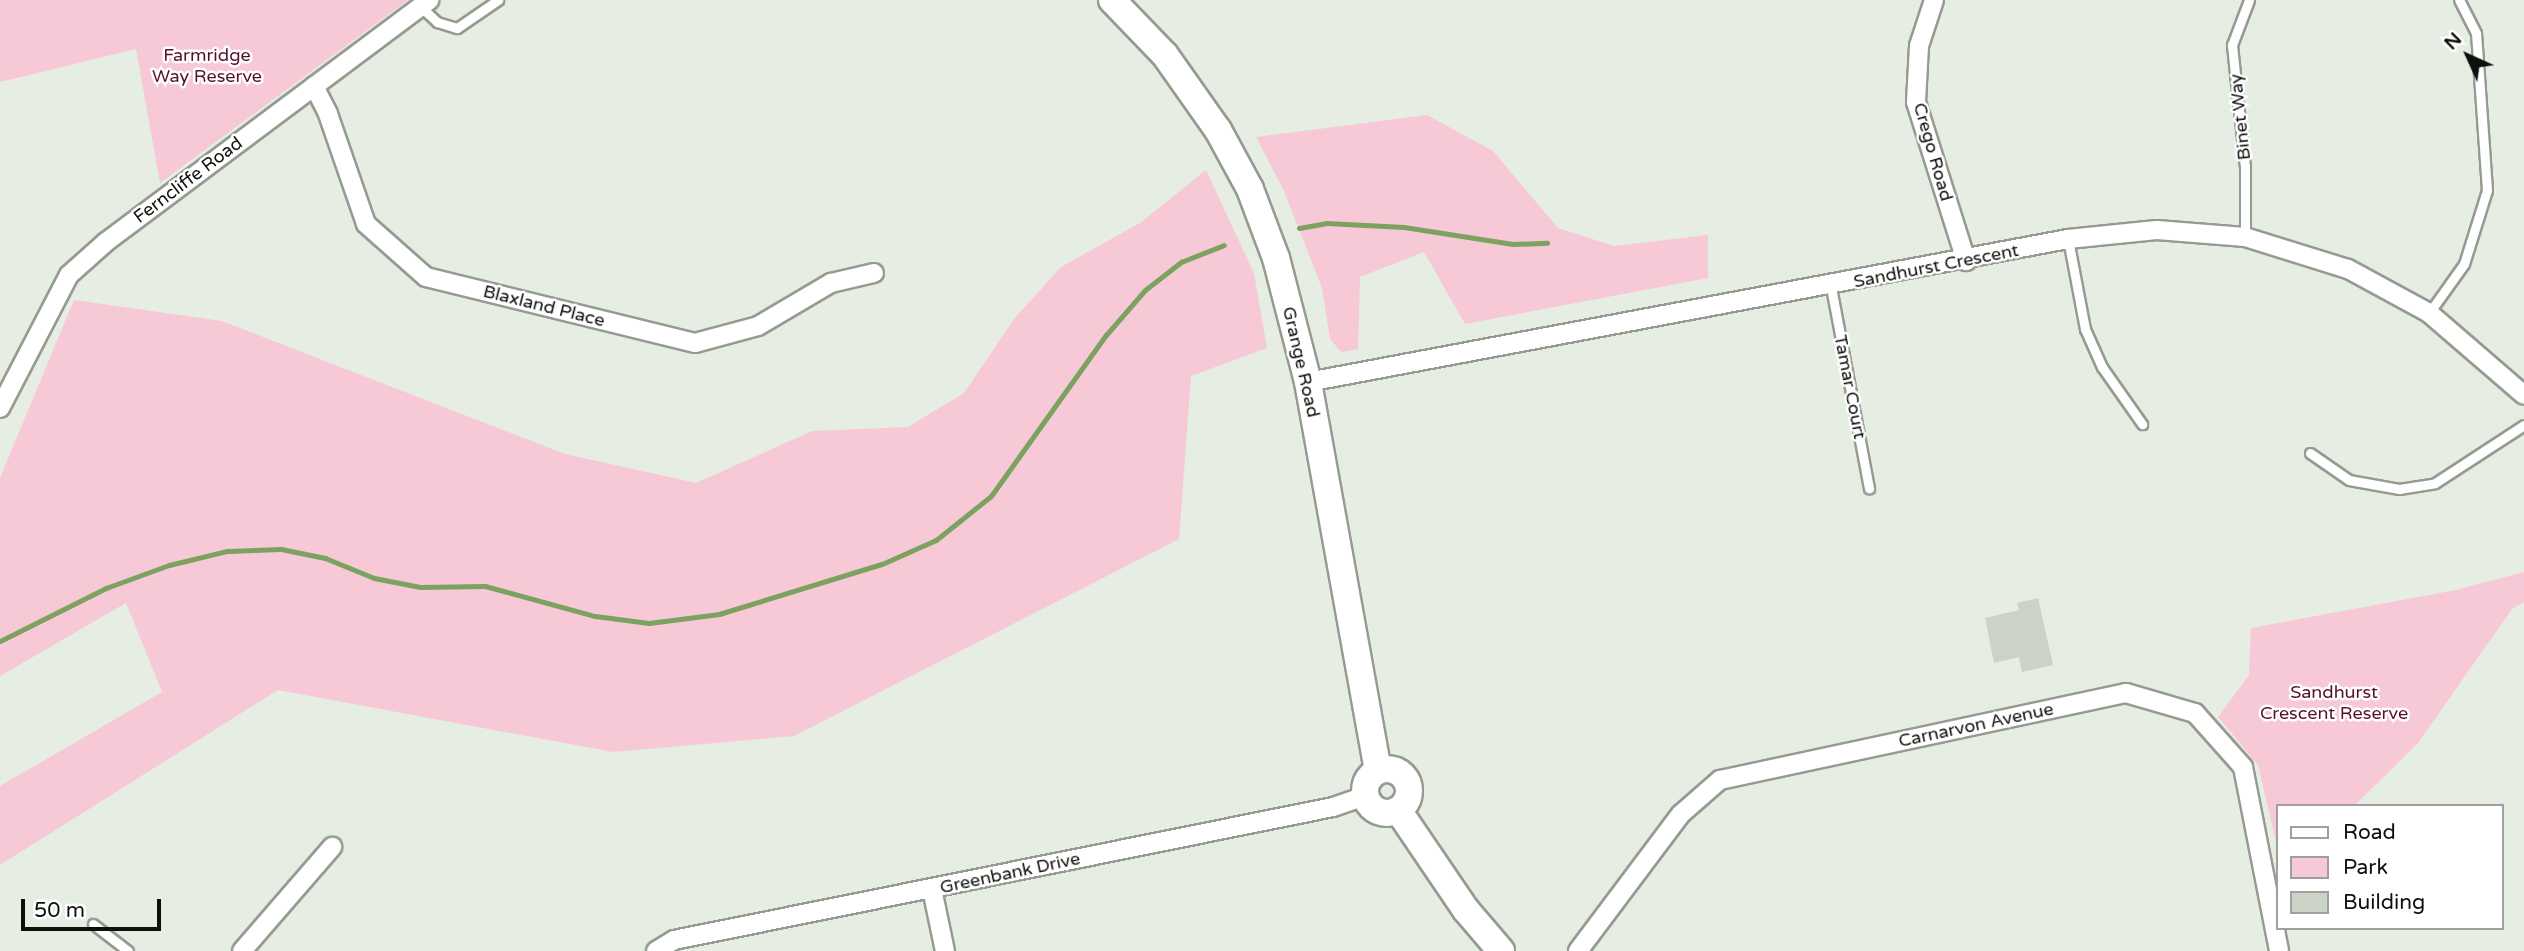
<!DOCTYPE html>
<style>
body{margin:0}
#map{position:relative;width:2524px;height:951px;overflow:hidden;background:#e6ede2;font-family:"Varela Round",sans-serif}
div>[style]{position:absolute}
[style*='--x']{left:calc(var(--x)*1px);top:calc(var(--y)*1px);width:calc(var(--w)*1px);rotate:calc(var(--a)*1deg)}
.green>*{inset:0;background:#f7c9d6}
.stream>*{height:5px;margin:-2.5px;padding:0 2.5px;transform-origin:2.5px;border-radius:2.5px;background:#7ca260}
.building>*{inset:0;background:#cbd3c7}
.roads{filter:drop-shadow(2px 0 #959b90) drop-shadow(-2px 0 #959b90) drop-shadow(0 2px #959b90) drop-shadow(0 -2px #959b90)}
.lane>*{height:9px;margin:-4.5px;padding:0 4.5px;transform-origin:4.5px;border-radius:4.5px;background:#fff}
.street>*{height:18px;margin:-9px;padding:0 9px;transform-origin:9px;border-radius:9px;background:#fff}
.secondary>*{height:26px;margin:-13px;padding:0 13px;transform-origin:13px;border-radius:13px;background:#fff}
.secondary>.ring{margin:-13px;padding:0;box-sizing:content-box;background:none;border:26px solid #fff;border-radius:50%}
span{translate:-50% -50%;white-space:nowrap;text-align:center;line-height:1.15;-webkit-text-stroke:5px #fff;paint-order:stroke}
.park-label{font-size:18px;color:#571130}
.street-label{font-size:18px;color:#0e100c}
.legend{position:absolute;left:2276px;top:804px;width:228px;height:126px;box-sizing:border-box;background:#fff;border:2px solid #9f9f9e;margin:0;padding:9px 12px;list-style:none;font-size:21px;color:#0e100c}
.legend li{display:flex;align-items:center;gap:14px;height:35px}
.legend b{width:35px;border:2px solid #9f9f9e}
.north{position:absolute;left:2433px;top:21px;width:70px;height:70px;-webkit-text-stroke:5px #fff;paint-order:stroke;rotate:315deg;font-size:19px;font-weight:700;line-height:28px;text-align:center;color:#0e100c}
.north::after{content:'';display:block;margin:auto;width:24px;height:32px;background:#0e100c;clip-path:polygon(50% 0,100% 100%,50% 72%,0 100%)}
.scale{position:absolute;left:21px;top:899px;width:140px;height:32px;box-sizing:border-box;border:4px solid #0e100c;border-top:0;padding-left:9px;font-size:21px;line-height:24px;white-space:nowrap;color:#0e100c;-webkit-text-stroke:5px #fff;paint-order:stroke}
</style>
<div id="map">
<div class="green">
<i style="clip-path:polygon(0 0,408px 0,160px 183px,136px 49px,0 82px)"></i>
<i style="clip-path:polygon(1427px 115px,1493px 151px,1558px 228px,1614px 246px,1708px 235px,1708px 278px,1465px 324px,1424px 252px,1360px 277px,1358px 349px,1341px 352px,1330px 339px,1322px 288px,1284px 191px,1256px 137px)"></i>
<i style="clip-path:polygon(1206px 170px,1254px 273px,1267px 348px,1191px 376px,1179px 539px,794px 736px,613px 752px,278px 690px,0 865px,0 786px,162px 692px,126px 603px,0 676px,0 478px,74px 300px,222px 321px,565px 454px,696px 483px,812px 431px,908px 427px,964px 393px,1014px 319px,1061px 267px,1140px 223px)"></i>
<i style="clip-path:polygon(2524px 572px,2524px 602px,2512px 609px,2418px 743px,2354px 806px,2277px 806px,2276px 842px,2258px 765px,2218px 717px,2249px 675px,2251px 628px,2456px 590px)"></i>
</div>
<div class="stream">
<i style="--x:1299;--y:228;--w:27;--a:-10"></i>
<i style="--x:1326;--y:223;--w:78;--a:2.9"></i>
<i style="--x:1404;--y:227;--w:110;--a:8.9"></i>
<i style="--x:1513;--y:244;--w:34;--a:-2"></i>
<i style="--x:0;--y:641;--w:119;--a:-26.6"></i>
<i style="--x:106;--y:588;--w:67;--a:-20.1"></i>
<i style="--x:169;--y:565;--w:60;--a:-13.6"></i>
<i style="--x:227;--y:551;--w:54;--a:-2.1"></i>
<i style="--x:281;--y:549;--w:45;--a:11.6"></i>
<i style="--x:325;--y:558;--w:53;--a:22.2"></i>
<i style="--x:374;--y:578;--w:47;--a:11.1"></i>
<i style="--x:420;--y:587;--w:65;--a:-0.9"></i>
<i style="--x:485;--y:586;--w:114;--a:15.3"></i>
<i style="--x:595;--y:616;--w:54;--a:7.4"></i>
<i style="--x:649;--y:623;--w:71;--a:-7.3"></i>
<i style="--x:719;--y:614;--w:170;--a:-17.1"></i>
<i style="--x:882;--y:564;--w:59;--a:-24"></i>
<i style="--x:936;--y:540;--w:70;--a:-38.7"></i>
<i style="--x:991;--y:496;--w:198;--a:-54.5"></i>
<i style="--x:1106;--y:335;--w:60;--a:-49.1"></i>
<i style="--x:1145;--y:290;--w:46;--a:-37.9"></i>
<i style="--x:1181;--y:262;--w:46;--a:-21.6"></i>
</div>
<div class="building">
<i style="clip-path:polygon(2038px 598px,2053px 665px,2022px 672px,2019px 657px,1994px 663px,1985px 618px,2019px 610px,2017px 603px)"></i>
</div>
<div class="roads">
<div class="lane">
<i style="--x:422;--y:8;--w:21;--a:43"></i>
<i style="--x:437;--y:22;--w:21;--a:17"></i>
<i style="--x:457;--y:28;--w:50;--a:-34.3"></i>
<i style="--x:2245;--y:237;--w:70;--a:-90"></i>
<i style="--x:2245;--y:167;--w:123;--a:-96.1"></i>
<i style="--x:2232;--y:45;--w:48;--a:-69.3"></i>
<i style="--x:2068;--y:239;--w:92;--a:79.3"></i>
<i style="--x:2085;--y:329;--w:42;--a:65.9"></i>
<i style="--x:2102;--y:367;--w:70;--a:54.9"></i>
<i style="--x:1831;--y:287;--w:205;--a:79.3"></i>
<i style="--x:2429;--y:313;--w:60;--a:-54.5"></i>
<i style="--x:2464;--y:264;--w:77;--a:-72.7"></i>
<i style="--x:2487;--y:190;--w:157;--a:-94"></i>
<i style="--x:2476;--y:33;--w:37;--a:-117"></i>
<i style="--x:2310;--y:453;--w:47;--a:34.7"></i>
<i style="--x:2349;--y:480;--w:51;--a:10.2"></i>
<i style="--x:2399;--y:489;--w:36;--a:-9"></i>
<i style="--x:2435;--y:483;--w:106;--a:-33.1"></i>
<i style="--x:93;--y:924;--w:44;--a:37.6"></i>
</div>
<div class="street">
<i style="--x:1934;--y:0;--w:48;--a:108.1"></i>
<i style="--x:1919;--y:46;--w:56;--a:93.1"></i>
<i style="--x:1916;--y:102;--w:167;--a:72.5"></i>
<i style="--x:314;--y:86;--w:31;--a:63"></i>
<i style="--x:328;--y:114;--w:116;--a:70.9"></i>
<i style="--x:366;--y:224;--w:80;--a:41.5"></i>
<i style="--x:426;--y:277;--w:277;--a:13.8"></i>
<i style="--x:695;--y:343;--w:65;--a:-15.1"></i>
<i style="--x:758;--y:326;--w:85;--a:-30.5"></i>
<i style="--x:831;--y:283;--w:44;--a:-13.1"></i>
<i style="--x:1308;--y:382;--w:773;--a:-10.66"></i>
<i style="--x:2068;--y:239;--w:89;--a:-5.8"></i>
<i style="--x:2157;--y:230;--w:88;--a:4.5"></i>
<i style="--x:2245;--y:237;--w:108;--a:17.3"></i>
<i style="--x:2348;--y:269;--w:92;--a:28.5"></i>
<i style="--x:2429;--y:313;--w:125;--a:40.8"></i>
<i style="--x:0;--y:408;--w:150;--a:-62.6"></i>
<i style="--x:69;--y:275;--w:50;--a:-41.7"></i>
<i style="--x:106;--y:242;--w:404;--a:-36.8"></i>
<i style="--x:932;--y:889;--w:63;--a:78.2"></i>
<i style="--x:242;--y:951;--w:138;--a:-49.1"></i>
<i style="--x:656;--y:951;--w:21;--a:-31"></i>
<i style="--x:674;--y:940;--w:672;--a:-11.41"></i>
<i style="--x:1333;--y:807;--w:34;--a:-19"></i>
<i style="--x:1578;--y:951;--w:171;--a:-53.1"></i>
<i style="--x:1681;--y:814;--w:52;--a:-41.1"></i>
<i style="--x:1720;--y:780;--w:415;--a:-12.1"></i>
<i style="--x:2126;--y:693;--w:72;--a:16.2"></i>
<i style="--x:2195;--y:713;--w:72;--a:48.4"></i>
<i style="--x:2243;--y:767;--w:187;--a:78.9"></i>
</div>
<div class="secondary">
<i style="--x:1112;--y:0;--w:76;--a:46.1"></i>
<i style="--x:1165;--y:55;--w:92;--a:54.8"></i>
<i style="--x:1218;--y:130;--w:67;--a:61.5"></i>
<i style="--x:1250;--y:189;--w:74;--a:69.4"></i>
<i style="--x:1276;--y:258;--w:128;--a:75.5"></i>
<i style="--x:1308;--y:382;--w:394;--a:79.8"></i>
<i class="ring" style="left:1365px;top:769px;width:18px;height:18px"></i>
<i style="--x:1398;--y:810;--w:121;--a:55.8"></i>
<i style="--x:1466;--y:910;--w:54;--a:49.5"></i>
</div>
</div>
<div class="park-label">
<span style="left:207px;top:66px">Farmridge<br>Way Reserve</span>
<span style="left:2334px;top:703px">Sandhurst<br>Crescent Reserve</span>
</div>
<div class="street-label">
<span style="left:2240px;top:117px;rotate:-96deg">Binet Way</span>
<span style="left:1933px;top:152px;rotate:74deg">Crego Road</span>
<span style="left:188px;top:180px;rotate:-37deg">Ferncliffe Road</span>
<span style="left:1936px;top:266px;rotate:-11deg">Sandhurst Crescent</span>
<span style="left:544px;top:306px;rotate:14deg">Blaxland Place</span>
<span style="left:1301px;top:362px;rotate:77deg">Grange Road</span>
<span style="left:1850px;top:387px;rotate:79deg">Tamar Court</span>
<span style="left:1976px;top:725px;rotate:-12deg">Carnarvon Avenue</span>
<span style="left:1010px;top:873px;rotate:-12deg">Greenbank Drive</span>
</div>
<ul class="legend">
<li><b style="height:9px;background:#fff"></b>Road</li>
<li><b style="height:19px;background:#f7c9d6"></b>Park</li>
<li><b style="height:19px;background:#cbd3c7"></b>Building</li>
</ul>
<div class="north">N</div>
<div class="scale">50 m</div>
</div>
